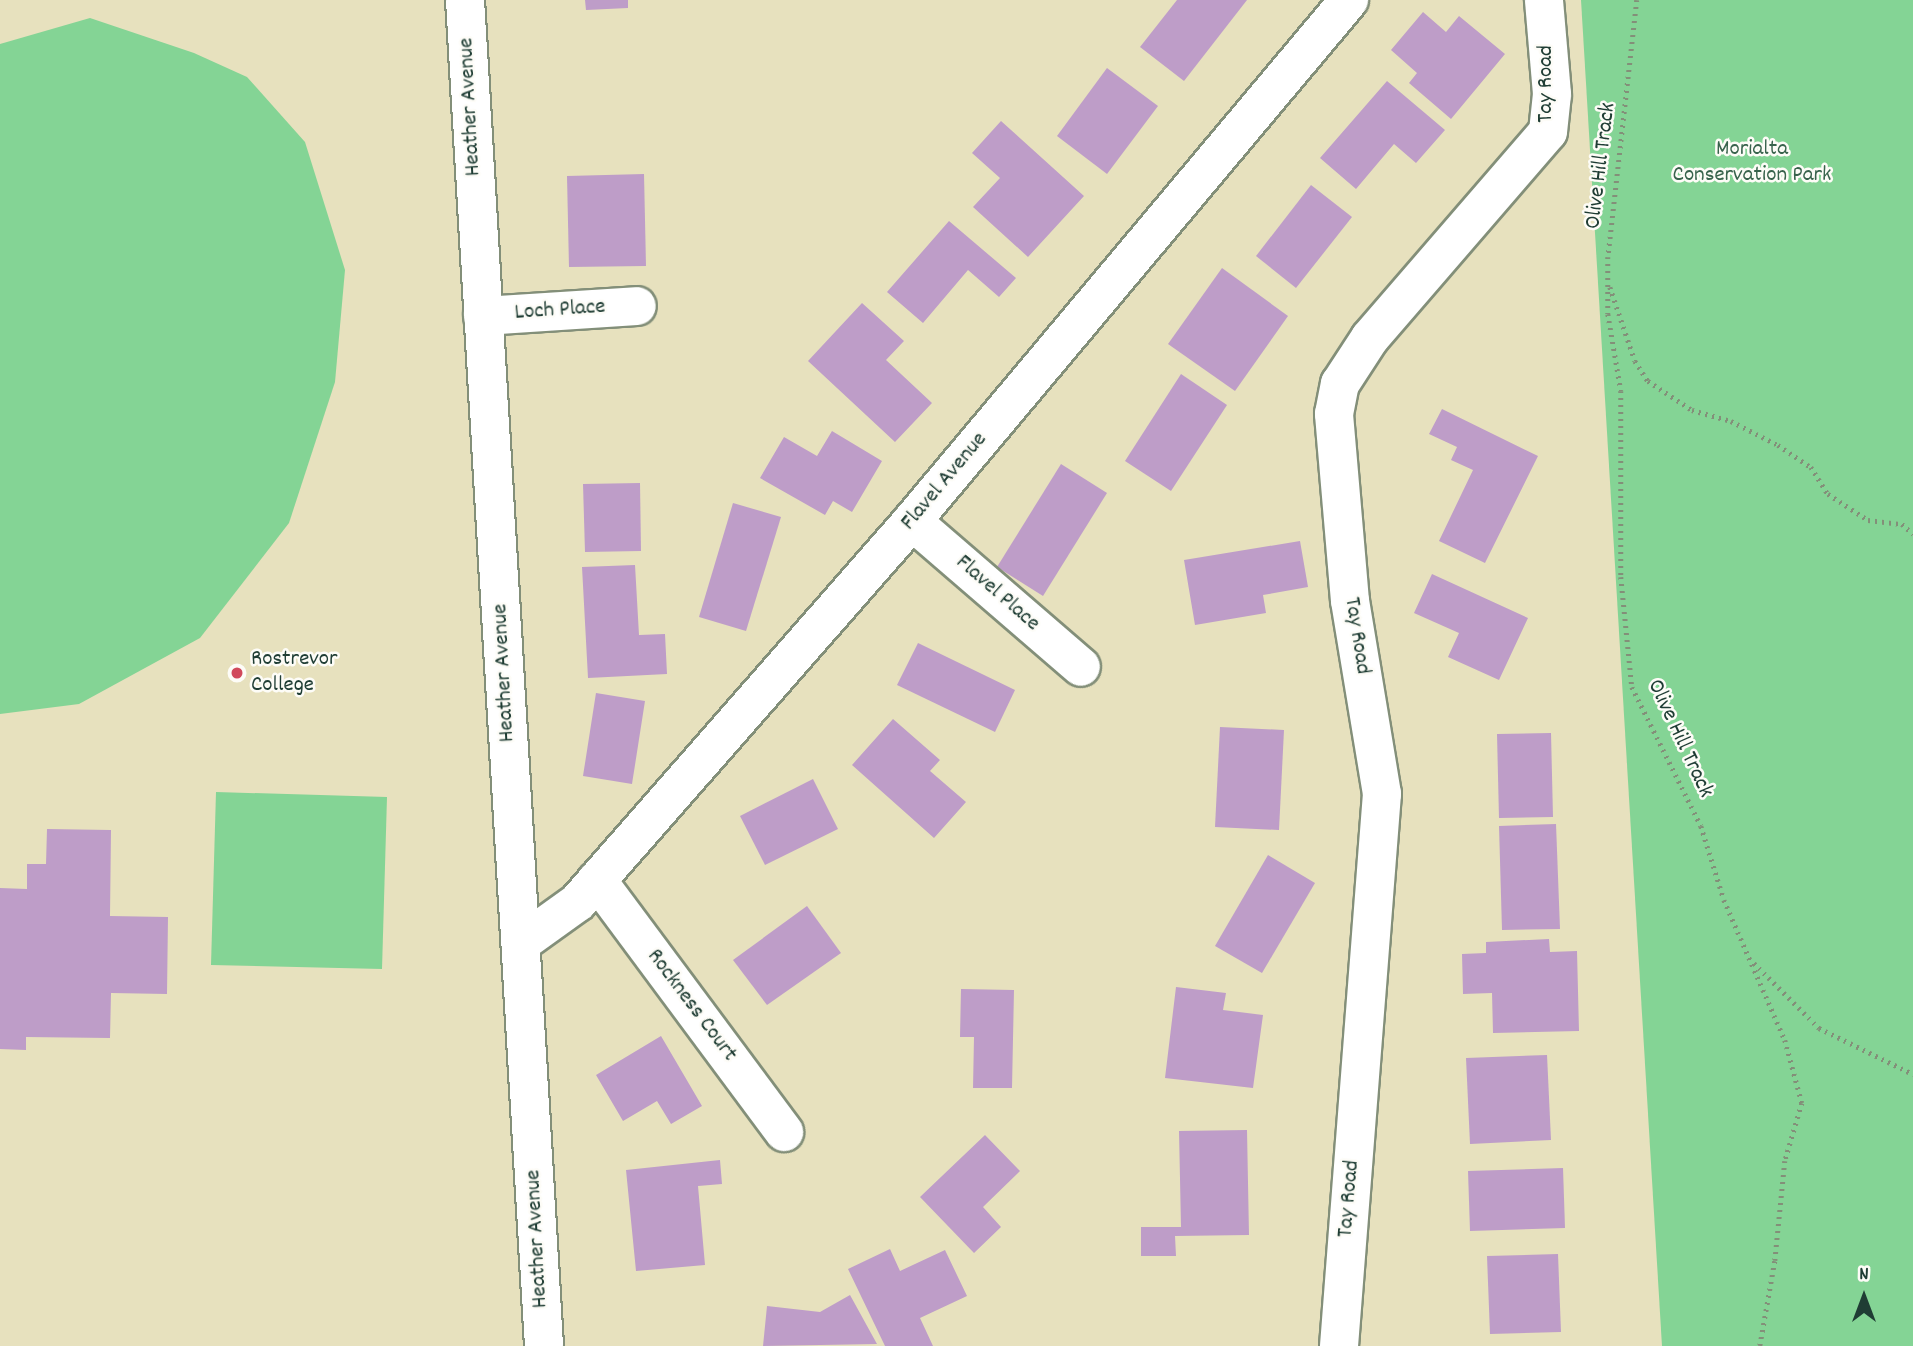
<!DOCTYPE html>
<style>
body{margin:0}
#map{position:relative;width:1913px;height:1346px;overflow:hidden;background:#e7e1be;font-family:Dekko,sans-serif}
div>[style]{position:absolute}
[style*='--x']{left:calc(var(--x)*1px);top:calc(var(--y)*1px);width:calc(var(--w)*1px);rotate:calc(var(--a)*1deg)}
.green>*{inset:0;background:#84d495}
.building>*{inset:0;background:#be9dc8}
.path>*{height:4.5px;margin-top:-2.25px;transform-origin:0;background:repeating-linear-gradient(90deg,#838f79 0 2px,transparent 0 7px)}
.roads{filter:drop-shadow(2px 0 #838f79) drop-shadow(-2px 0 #838f79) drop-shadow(0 2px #838f79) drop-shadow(0 -2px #838f79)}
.minor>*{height:38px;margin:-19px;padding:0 19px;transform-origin:19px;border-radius:19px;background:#fff}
.dots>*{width:19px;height:19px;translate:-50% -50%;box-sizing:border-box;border:4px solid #fdfcf7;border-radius:50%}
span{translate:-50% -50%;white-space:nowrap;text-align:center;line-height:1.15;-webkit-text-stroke:5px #fdfcf7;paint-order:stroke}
.street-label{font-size:23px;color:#1f3d34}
.park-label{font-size:23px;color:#38634c}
.poi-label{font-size:23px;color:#1f3d34}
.left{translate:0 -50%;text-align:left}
.north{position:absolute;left:1829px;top:1262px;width:70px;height:70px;-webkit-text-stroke:5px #fdfcf7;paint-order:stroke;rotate:0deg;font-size:19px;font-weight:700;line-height:28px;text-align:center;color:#1f3d34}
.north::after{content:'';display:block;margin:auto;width:24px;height:32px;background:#1f3d34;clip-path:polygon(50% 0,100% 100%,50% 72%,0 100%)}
</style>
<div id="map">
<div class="green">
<i style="clip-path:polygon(1581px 0,1913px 0,1913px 1346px,1662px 1346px)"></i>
<i style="clip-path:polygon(90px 18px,194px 53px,247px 77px,305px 142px,345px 270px,335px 382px,289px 523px,200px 638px,79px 704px,0 714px,0 44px)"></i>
<i style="clip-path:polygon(216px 792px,387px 797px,382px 969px,211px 965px)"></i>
</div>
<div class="building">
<i style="clip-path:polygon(585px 0,628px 0,628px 8px,586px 10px)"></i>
<i style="clip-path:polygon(1177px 0,1247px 0,1184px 81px,1140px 47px)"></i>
<i style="clip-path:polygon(1423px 12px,1446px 32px,1459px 16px,1505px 54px,1451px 119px,1409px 83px,1417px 73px,1391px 50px)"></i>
<i style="clip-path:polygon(1107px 68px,1158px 106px,1107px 174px,1057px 136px)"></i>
<i style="clip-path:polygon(1387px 81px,1445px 130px,1416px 163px,1394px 144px,1356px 189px,1320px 158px)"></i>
<i style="clip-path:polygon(1001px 121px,1084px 196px,1028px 257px,973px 207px,1000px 178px,972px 153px)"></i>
<i style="clip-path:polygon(644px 174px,646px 266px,569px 267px,567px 176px)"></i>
<i style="clip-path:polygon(1311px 185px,1352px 217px,1296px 288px,1256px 256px)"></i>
<i style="clip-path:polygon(949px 221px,1016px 278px,999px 297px,968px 270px,923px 323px,887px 292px)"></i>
<i style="clip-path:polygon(1222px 268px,1288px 316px,1235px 391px,1168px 344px)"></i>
<i style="clip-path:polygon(862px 303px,904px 341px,886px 360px,932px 403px,895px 442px,808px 361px)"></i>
<i style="clip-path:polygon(1181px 374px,1227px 405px,1171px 491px,1125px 461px)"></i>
<i style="clip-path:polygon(1442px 409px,1538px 456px,1485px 563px,1439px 541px,1473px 470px,1451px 460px,1457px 447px,1429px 434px)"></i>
<i style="clip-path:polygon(832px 431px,882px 461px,852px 512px,833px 501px,825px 515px,760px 478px,784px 437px,817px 456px)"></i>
<i style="clip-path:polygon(1061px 464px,1107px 493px,1043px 596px,997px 567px)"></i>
<i style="clip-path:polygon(640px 483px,641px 551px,585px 552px,583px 484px)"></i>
<i style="clip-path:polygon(733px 503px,781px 517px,746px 631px,699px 617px)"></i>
<i style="clip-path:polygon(1300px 541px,1308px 587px,1263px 595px,1266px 613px,1195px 625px,1184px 560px)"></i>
<i style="clip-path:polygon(635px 565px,639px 635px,665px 634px,667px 674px,588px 678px,582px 567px)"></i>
<i style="clip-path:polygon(1432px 574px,1528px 618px,1499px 680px,1448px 657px,1459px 633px,1414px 613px)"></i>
<i style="clip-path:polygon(918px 643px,1015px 690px,995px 732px,897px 685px)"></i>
<i style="clip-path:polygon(596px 693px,645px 701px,632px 784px,583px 776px)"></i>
<i style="clip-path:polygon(893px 719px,940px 760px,930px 771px,966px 802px,934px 838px,852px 765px)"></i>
<i style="clip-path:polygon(1220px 727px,1284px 730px,1279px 830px,1215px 827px)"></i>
<i style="clip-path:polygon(1551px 733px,1553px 817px,1499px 818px,1497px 734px)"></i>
<i style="clip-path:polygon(813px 779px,838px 829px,765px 865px,740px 816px)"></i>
<i style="clip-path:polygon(1556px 824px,1560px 929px,1502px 930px,1499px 826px)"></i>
<i style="clip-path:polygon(47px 829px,111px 830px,110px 916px,168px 917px,167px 994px,111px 993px,110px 1038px,26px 1037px,26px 1050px,0 1049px,0 888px,27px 889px,27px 864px,46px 864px)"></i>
<i style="clip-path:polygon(1268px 855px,1315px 883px,1262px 973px,1215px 946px)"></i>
<i style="clip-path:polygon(807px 906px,841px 953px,767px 1005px,733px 960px)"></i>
<i style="clip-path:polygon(1549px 939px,1550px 952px,1577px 951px,1579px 1031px,1493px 1033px,1492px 993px,1463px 994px,1462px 954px,1486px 953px,1486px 942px)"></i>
<i style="clip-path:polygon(1176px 987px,1226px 993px,1223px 1010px,1263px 1015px,1253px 1088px,1165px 1078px)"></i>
<i style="clip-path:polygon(961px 989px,1014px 990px,1012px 1088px,973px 1088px,974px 1037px,960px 1037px)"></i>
<i style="clip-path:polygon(661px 1036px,702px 1106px,671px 1124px,657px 1101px,623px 1121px,596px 1075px)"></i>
<i style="clip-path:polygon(1547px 1055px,1551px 1140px,1470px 1144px,1466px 1058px)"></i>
<i style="clip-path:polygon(1247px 1130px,1249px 1235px,1175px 1236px,1176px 1256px,1141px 1256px,1141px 1227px,1181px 1227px,1179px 1131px)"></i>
<i style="clip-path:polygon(985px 1135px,1020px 1171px,983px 1207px,1001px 1227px,974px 1253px,920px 1197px)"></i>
<i style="clip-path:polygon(720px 1160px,722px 1184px,698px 1186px,705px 1265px,636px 1271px,626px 1170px)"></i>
<i style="clip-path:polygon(1563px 1168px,1565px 1228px,1470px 1231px,1468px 1171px)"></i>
<i style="clip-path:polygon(890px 1249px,900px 1271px,945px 1250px,967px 1296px,920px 1318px,933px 1346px,885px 1346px,848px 1269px)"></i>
<i style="clip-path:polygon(1558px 1254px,1561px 1332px,1490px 1334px,1487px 1256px)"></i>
<i style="clip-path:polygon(850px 1295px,877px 1344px,763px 1346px,767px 1306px,820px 1312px)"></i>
</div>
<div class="path">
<i style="--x:1637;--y:0;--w:259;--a:96.4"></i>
<i style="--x:1608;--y:257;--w:57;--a:90"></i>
<i style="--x:1608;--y:314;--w:78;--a:80.4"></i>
<i style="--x:1621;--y:391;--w:186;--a:90"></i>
<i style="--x:1621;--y:577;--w:111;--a:84.3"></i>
<i style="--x:1632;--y:687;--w:155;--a:63.6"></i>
<i style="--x:1701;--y:826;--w:77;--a:72.7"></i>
<i style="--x:1724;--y:900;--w:153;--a:66.5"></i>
<i style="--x:1785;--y:1040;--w:65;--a:74.9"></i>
<i style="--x:1802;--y:1103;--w:60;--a:106.3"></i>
<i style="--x:1785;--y:1161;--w:100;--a:95.7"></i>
<i style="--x:1775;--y:1261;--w:86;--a:100"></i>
<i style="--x:1610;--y:287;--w:78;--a:71.3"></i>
<i style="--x:1635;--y:361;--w:24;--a:57"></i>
<i style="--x:1648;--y:381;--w:53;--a:33.4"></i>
<i style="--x:1692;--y:410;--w:41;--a:15.8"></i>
<i style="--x:1731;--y:421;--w:53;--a:27.1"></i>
<i style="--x:1778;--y:445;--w:40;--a:34"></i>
<i style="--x:1811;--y:467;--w:32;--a:58"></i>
<i style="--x:1828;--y:494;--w:48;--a:33"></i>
<i style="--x:1868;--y:520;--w:34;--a:7"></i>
<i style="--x:1902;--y:524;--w:15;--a:42"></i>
<i style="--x:1754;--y:963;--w:92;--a:45"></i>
<i style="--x:1819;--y:1028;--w:105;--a:26.1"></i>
</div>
<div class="roads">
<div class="minor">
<i style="--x:465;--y:0;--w:1348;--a:86.64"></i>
<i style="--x:483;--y:316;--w:154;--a:-3.7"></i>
<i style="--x:912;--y:521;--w:223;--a:40.8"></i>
<i style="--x:597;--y:880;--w:314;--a:53.4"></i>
<i style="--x:521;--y:943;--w:70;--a:-35.7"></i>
<i style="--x:578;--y:902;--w:507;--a:-48.76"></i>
<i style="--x:912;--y:521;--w:680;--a:-50.01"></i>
<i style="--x:1339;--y:1346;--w:554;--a:-85.55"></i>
<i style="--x:1382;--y:794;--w:196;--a:-99.4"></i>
<i style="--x:1350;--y:601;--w:188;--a:-94.9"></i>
<i style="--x:1334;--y:414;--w:31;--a:-79"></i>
<i style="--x:1340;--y:384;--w:55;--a:-56.9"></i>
<i style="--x:1370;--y:338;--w:272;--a:-49.2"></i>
<i style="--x:1548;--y:132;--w:38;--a:-84"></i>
<i style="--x:1552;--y:94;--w:94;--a:-94.9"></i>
</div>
</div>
<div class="dots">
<i style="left:237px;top:673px;background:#d1495b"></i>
</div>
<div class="street-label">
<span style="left:1547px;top:84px;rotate:-90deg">Tay Road</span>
<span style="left:471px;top:107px;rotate:-93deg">Heather Avenue</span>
<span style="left:1602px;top:166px;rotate:-83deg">Olive Hill Track</span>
<span style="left:560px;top:311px;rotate:-4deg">Loch Place</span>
<span style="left:945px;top:482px;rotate:-50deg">Flavel Avenue</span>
<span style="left:997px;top:594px;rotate:41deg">Flavel Place</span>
<span style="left:1356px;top:636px;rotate:81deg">Tay Road</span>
<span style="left:505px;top:673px;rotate:-93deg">Heather Avenue</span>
<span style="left:1679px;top:739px;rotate:65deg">Olive Hill Track</span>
<span style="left:691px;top:1006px;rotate:53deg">Rockness Court</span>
<span style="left:1350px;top:1199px;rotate:-85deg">Tay Road</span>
<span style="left:538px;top:1239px;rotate:-93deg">Heather Avenue</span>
</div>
<div class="park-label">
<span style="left:1752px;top:163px">Morialta<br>Conservation Park</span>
</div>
<div class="poi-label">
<span class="left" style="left:251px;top:673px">Rostrevor<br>College</span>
</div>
<div class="north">N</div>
</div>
